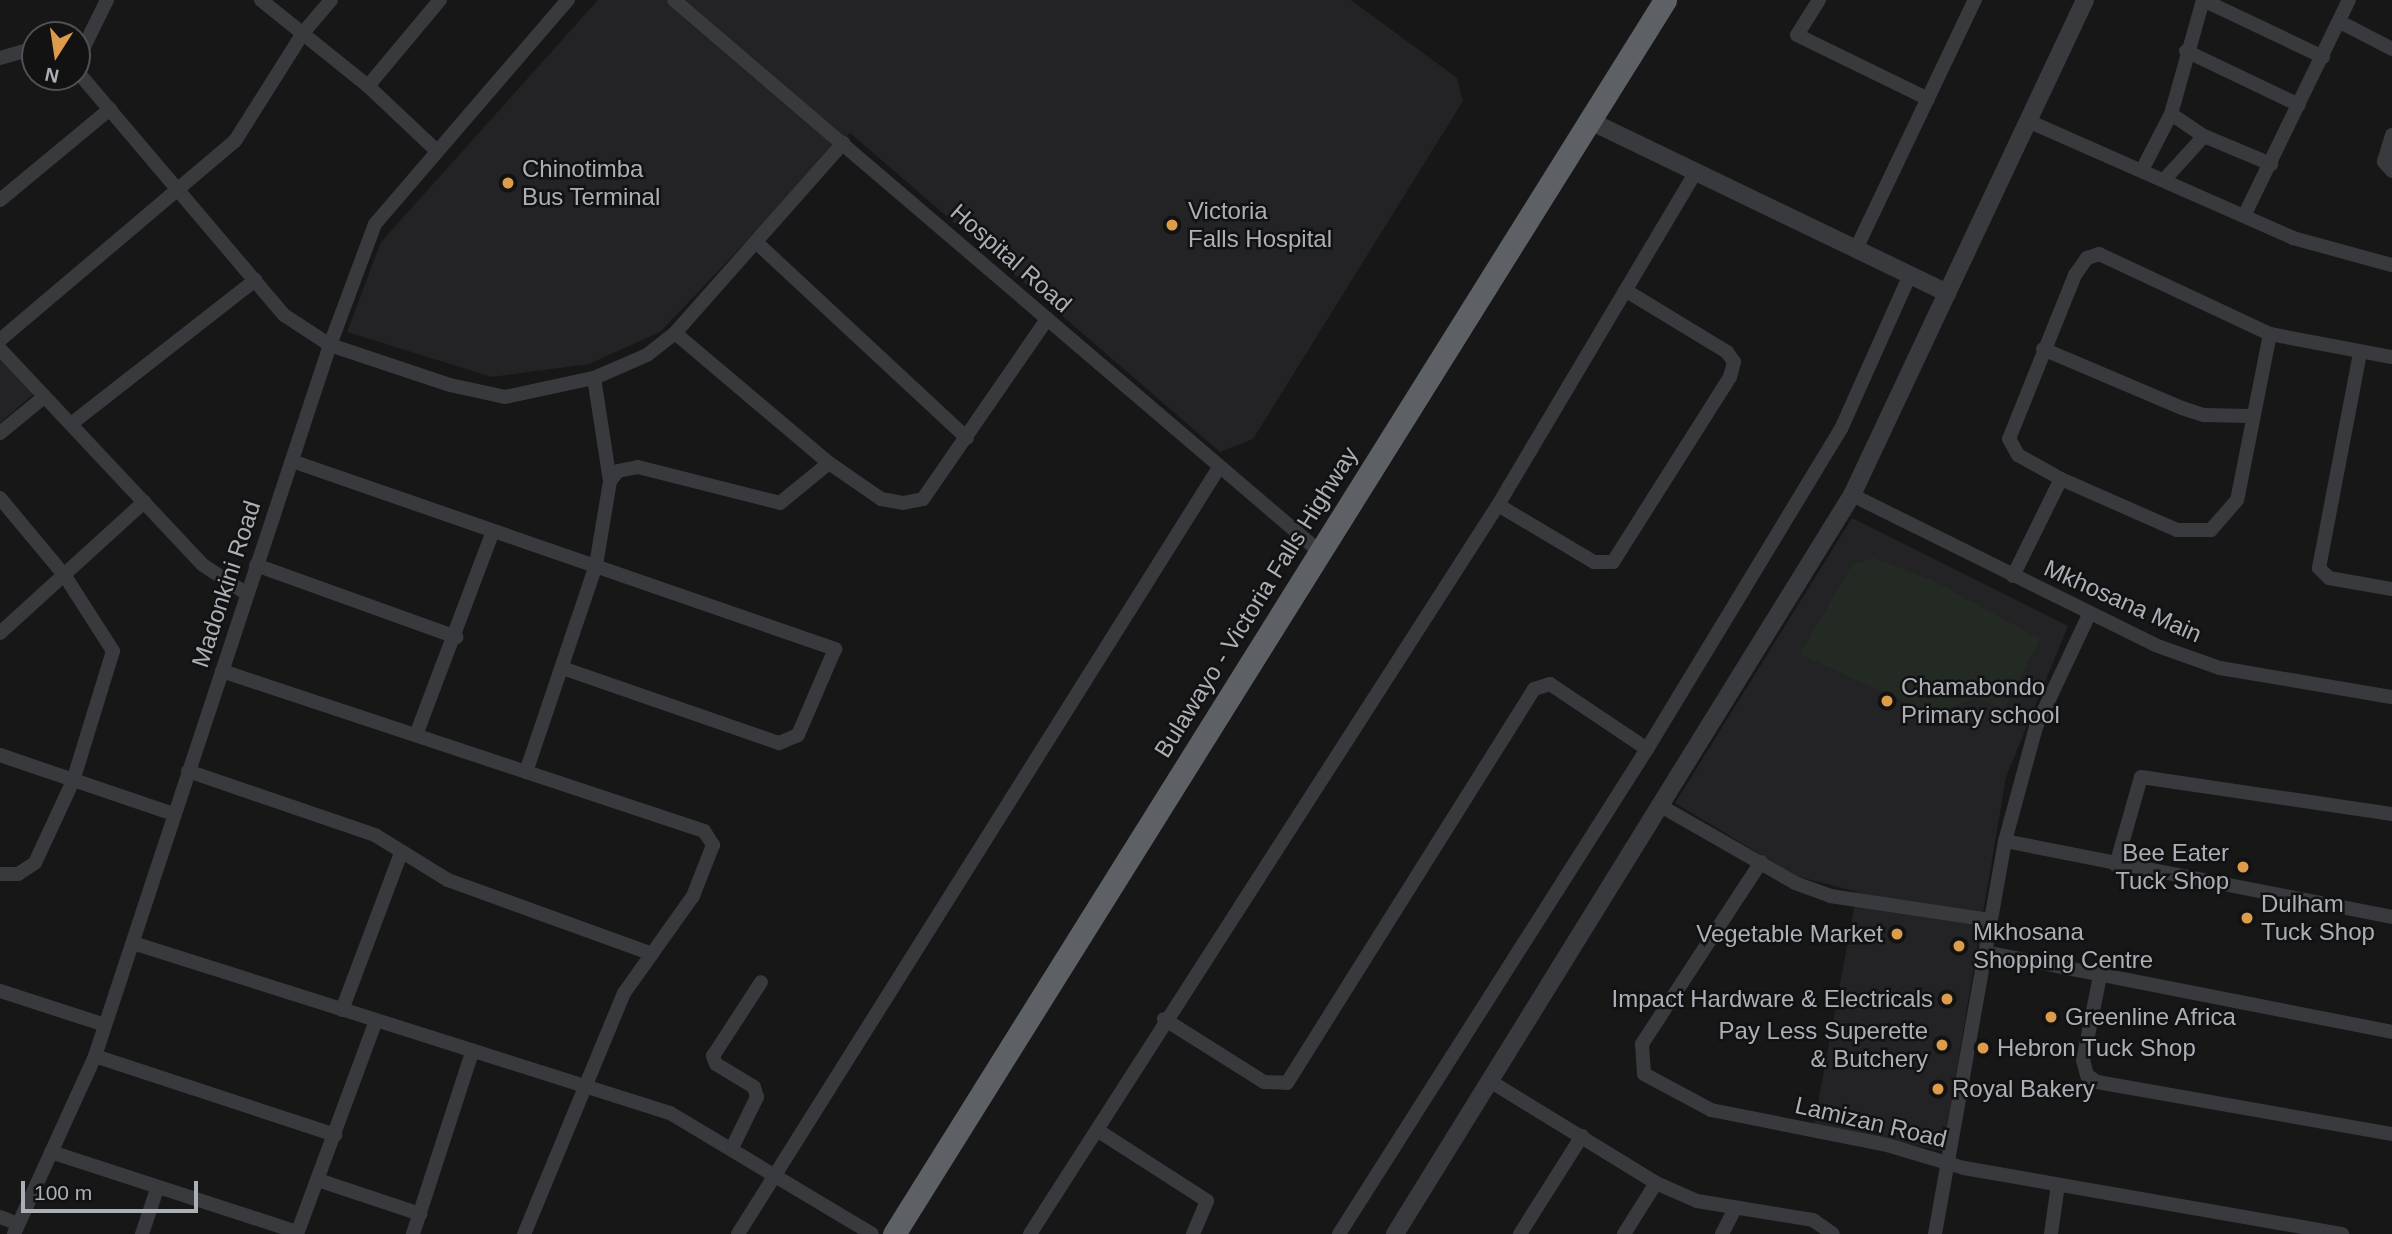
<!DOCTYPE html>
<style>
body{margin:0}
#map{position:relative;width:2392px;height:1234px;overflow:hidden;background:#171718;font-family:Arial,sans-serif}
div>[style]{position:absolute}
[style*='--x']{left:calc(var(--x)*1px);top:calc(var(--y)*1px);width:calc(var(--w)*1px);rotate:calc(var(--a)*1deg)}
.built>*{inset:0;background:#232325}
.green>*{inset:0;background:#232a24}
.minor>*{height:14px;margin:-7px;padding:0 7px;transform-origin:7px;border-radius:7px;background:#383a3d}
.tertiary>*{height:18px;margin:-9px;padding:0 9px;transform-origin:9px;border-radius:9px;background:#383a3d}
.trunk>*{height:23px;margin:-11.5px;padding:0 11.5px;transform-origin:11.5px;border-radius:11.5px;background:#5d6064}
.dots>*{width:19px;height:19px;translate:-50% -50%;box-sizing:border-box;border:4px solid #121213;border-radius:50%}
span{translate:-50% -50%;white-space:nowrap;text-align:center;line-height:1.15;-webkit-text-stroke:5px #121213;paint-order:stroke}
.poi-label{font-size:24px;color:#abb0b7}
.left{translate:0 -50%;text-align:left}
.right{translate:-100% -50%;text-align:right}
.street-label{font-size:24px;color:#abb0b7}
.north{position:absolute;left:21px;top:21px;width:70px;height:70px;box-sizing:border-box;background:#121213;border:2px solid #4f5155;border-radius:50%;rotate:192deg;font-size:19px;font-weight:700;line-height:28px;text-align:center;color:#abb0b7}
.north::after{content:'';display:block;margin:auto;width:24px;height:32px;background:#dc9c4b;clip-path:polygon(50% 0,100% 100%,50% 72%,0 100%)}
.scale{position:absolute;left:21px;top:1181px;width:177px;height:32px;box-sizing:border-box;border:4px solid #abb0b7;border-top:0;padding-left:9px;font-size:21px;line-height:24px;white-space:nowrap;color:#abb0b7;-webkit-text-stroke:5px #121213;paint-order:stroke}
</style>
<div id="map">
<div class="built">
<i style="clip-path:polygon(598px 0,1351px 0,1457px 78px,1463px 101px,1253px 439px,1220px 452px,850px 133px,660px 332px,589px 364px,492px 377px,347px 332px,381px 242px)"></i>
<i style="clip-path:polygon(0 349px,38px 390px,0 423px)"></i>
<i style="clip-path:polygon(1852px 518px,2068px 626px,2006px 777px,1943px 1151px,1814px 1125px,1857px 892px,1796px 876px,1675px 803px)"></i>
</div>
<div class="green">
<i style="clip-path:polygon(1873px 558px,1932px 580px,2040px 639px,2004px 708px,1975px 698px,1933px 715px,1800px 654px,1852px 565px)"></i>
</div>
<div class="minor">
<i style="--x:261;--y:0;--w:137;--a:38.8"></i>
<i style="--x:368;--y:86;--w:93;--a:43.3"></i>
<i style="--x:674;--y:0;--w:848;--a:40.51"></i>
<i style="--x:1819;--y:0;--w:41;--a:122.2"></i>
<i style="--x:1797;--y:35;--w:146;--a:26"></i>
<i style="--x:2203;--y:0;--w:133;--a:25.4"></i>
<i style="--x:2340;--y:22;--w:59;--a:27.4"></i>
<i style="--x:2186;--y:51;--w:125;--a:25.5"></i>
<i style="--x:0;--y:58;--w:36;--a:-16"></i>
<i style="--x:77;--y:61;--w:68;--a:-63.8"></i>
<i style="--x:77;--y:71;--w:320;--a:49.7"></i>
<i style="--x:284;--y:315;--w:55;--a:33.1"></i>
<i style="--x:330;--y:345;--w:126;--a:18.4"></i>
<i style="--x:450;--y:385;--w:56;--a:12.3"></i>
<i style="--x:505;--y:397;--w:91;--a:-12.1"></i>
<i style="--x:594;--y:378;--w:58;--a:-23.5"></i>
<i style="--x:647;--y:355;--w:36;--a:-38"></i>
<i style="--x:675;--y:333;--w:254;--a:-48.5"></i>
<i style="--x:368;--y:86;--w:112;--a:-50.1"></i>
<i style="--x:2171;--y:114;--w:40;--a:34"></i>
<i style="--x:2204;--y:136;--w:73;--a:22.7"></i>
<i style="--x:2028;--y:121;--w:290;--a:23.8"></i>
<i style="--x:2293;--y:238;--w:103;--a:15.3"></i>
<i style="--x:2392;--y:135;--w:28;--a:107"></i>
<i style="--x:2384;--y:162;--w:12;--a:48"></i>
<i style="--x:2142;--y:170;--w:63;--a:-62.6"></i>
<i style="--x:2171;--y:114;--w:118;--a:-74.3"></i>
<i style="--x:2164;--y:180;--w:59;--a:-47.7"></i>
<i style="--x:0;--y:200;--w:143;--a:-39.6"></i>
<i style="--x:2244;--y:216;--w:240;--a:-64.1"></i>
<i style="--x:756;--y:242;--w:288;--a:42.9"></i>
<i style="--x:1856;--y:249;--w:276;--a:-64.5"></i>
<i style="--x:675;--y:333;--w:202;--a:40.2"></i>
<i style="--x:829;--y:463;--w:63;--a:34.7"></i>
<i style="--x:881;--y:499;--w:22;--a:10"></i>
<i style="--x:903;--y:503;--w:20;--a:-11"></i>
<i style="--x:923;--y:499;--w:219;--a:-55.4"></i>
<i style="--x:2270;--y:334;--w:169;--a:101.2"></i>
<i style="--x:2237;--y:500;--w:40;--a:131"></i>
<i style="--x:2211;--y:530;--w:34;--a:180"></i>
<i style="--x:2177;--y:530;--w:127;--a:-156.3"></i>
<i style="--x:2061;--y:479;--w:49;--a:-150.8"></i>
<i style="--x:2018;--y:455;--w:18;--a:-119"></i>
<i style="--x:2009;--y:439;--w:177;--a:-68.1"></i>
<i style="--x:2075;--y:275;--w:21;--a:-55"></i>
<i style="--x:2087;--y:258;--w:13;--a:-18"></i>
<i style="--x:2099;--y:254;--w:189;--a:25.1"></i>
<i style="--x:2270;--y:334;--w:124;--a:10.7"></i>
<i style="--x:0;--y:340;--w:308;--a:-40.3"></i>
<i style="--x:235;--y:141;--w:128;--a:-57.8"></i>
<i style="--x:303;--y:33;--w:43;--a:-49.7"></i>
<i style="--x:0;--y:349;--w:296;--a:46.8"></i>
<i style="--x:203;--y:565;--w:53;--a:33.4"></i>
<i style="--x:2043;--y:349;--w:151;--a:23"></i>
<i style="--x:2182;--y:408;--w:23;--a:18"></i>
<i style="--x:2204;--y:415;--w:46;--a:1.2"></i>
<i style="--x:2360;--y:353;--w:219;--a:100.8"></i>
<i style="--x:2319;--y:568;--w:14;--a:45"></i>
<i style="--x:2329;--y:578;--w:64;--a:9.9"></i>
<i style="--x:71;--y:424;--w:234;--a:-38"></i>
<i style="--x:0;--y:433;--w:57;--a:-39.3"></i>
<i style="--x:292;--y:461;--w:575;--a:19.1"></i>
<i style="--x:835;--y:649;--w:94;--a:113.3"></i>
<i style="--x:798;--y:735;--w:21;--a:157"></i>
<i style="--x:779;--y:743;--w:230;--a:-160.9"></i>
<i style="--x:610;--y:481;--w:13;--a:-51"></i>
<i style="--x:618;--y:471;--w:20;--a:-11"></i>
<i style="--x:638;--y:467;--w:146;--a:14.2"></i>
<i style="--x:780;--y:503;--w:63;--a:-39.2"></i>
<i style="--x:1852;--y:495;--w:338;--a:26.3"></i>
<i style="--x:2155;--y:645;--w:69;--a:19.5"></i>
<i style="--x:2220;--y:668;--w:174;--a:9.6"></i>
<i style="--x:0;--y:498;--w:102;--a:50.2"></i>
<i style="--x:65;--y:576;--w:89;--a:57.4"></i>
<i style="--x:113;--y:651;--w:136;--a:107.1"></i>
<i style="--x:73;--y:781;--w:90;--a:114.9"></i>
<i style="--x:35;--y:863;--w:20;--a:147"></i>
<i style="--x:18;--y:874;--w:18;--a:180"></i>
<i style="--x:1498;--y:505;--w:112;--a:30.7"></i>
<i style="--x:1594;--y:562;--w:19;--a:0"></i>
<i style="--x:1613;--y:562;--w:219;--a:-57.7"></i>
<i style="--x:1730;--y:377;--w:16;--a:-75"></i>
<i style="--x:1734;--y:362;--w:12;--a:-125"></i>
<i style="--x:1727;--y:352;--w:119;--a:-148.7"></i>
<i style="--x:256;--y:565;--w:213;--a:19.8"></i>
<i style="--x:2013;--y:576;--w:108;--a:-63.7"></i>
<i style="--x:0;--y:633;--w:195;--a:-42.3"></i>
<i style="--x:222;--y:671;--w:508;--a:18.36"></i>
<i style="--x:704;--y:831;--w:17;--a:57"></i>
<i style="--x:713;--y:845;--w:55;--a:111.4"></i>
<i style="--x:693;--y:896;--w:119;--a:125.4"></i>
<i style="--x:624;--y:993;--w:261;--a:112.5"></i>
<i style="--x:416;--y:735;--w:218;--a:-69.3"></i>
<i style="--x:0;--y:755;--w:183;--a:18.8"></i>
<i style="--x:188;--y:771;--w:198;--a:18.9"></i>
<i style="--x:375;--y:835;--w:86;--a:31.7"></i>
<i style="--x:448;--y:880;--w:217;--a:19.9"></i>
<i style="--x:526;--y:772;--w:219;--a:-71.3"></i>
<i style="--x:596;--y:565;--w:85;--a:-80.5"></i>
<i style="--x:610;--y:481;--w:104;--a:-98.8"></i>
<i style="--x:1659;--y:805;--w:157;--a:29.8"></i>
<i style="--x:1795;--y:883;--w:37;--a:20"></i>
<i style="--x:1830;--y:896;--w:163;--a:8.5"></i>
<i style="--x:2005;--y:841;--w:394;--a:11.1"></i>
<i style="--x:1761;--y:862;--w:217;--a:123.2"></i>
<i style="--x:1642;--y:1044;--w:30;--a:86"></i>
<i style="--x:1644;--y:1074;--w:76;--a:28.2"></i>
<i style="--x:1711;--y:1110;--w:179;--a:11.2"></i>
<i style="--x:1887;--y:1145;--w:80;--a:16.6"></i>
<i style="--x:1964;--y:1168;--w:384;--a:9.9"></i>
<i style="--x:2116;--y:865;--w:91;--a:-74.1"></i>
<i style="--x:2141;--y:777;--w:254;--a:8.4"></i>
<i style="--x:133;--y:943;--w:563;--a:17.57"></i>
<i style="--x:670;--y:1113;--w:235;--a:30.9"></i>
<i style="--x:1985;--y:952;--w:415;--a:11.1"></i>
<i style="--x:2100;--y:976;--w:86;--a:101.4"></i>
<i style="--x:2083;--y:1060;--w:16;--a:75"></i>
<i style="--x:2087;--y:1075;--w:12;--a:35"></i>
<i style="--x:2097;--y:1082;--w:300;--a:10"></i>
<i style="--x:0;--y:991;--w:110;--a:17.9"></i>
<i style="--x:342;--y:1010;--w:168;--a:-69.4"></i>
<i style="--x:1164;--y:1019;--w:118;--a:32.2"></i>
<i style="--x:1264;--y:1082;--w:23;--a:2"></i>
<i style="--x:1287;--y:1083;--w:465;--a:-57.9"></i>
<i style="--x:1534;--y:689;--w:17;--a:-17"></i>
<i style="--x:1550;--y:684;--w:117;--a:33.8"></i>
<i style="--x:95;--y:1056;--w:253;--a:18.2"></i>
<i style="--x:1493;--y:1083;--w:191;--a:31.5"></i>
<i style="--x:1656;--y:1183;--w:45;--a:23.7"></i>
<i style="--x:1697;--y:1201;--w:118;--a:9.3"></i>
<i style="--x:1813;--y:1220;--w:24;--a:35"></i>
<i style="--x:1097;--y:1130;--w:131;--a:32.8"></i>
<i style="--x:1207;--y:1201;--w:36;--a:113"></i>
<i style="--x:732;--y:1148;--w:57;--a:-63.9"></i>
<i style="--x:757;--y:1097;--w:10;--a:-107"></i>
<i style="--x:754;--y:1087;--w:44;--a:-148.8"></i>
<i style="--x:716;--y:1064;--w:9;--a:-111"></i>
<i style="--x:713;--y:1056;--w:88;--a:-57"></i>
<i style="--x:51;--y:1152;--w:259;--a:18"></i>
<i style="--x:318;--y:1180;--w:108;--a:18.4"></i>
<i style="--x:0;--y:1217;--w:19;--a:21"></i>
<i style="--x:14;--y:1234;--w:196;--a:-65.5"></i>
<i style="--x:95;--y:1056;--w:749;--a:-71.71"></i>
<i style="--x:330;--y:345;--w:129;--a:-69.6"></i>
<i style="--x:375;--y:224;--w:296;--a:-49.3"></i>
<i style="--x:142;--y:1234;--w:47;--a:-71.6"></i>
<i style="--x:297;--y:1234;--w:227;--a:-69.7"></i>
<i style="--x:413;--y:1234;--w:191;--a:-72"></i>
<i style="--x:738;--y:1234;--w:903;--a:-57.89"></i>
<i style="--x:1030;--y:1234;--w:866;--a:-57.3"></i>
<i style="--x:1498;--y:505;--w:387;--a:-59.3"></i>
<i style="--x:1339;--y:1234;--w:575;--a:-57.58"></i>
<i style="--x:1647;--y:749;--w:374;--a:-58.8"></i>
<i style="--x:1841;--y:429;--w:169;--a:-65.9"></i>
<i style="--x:1520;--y:1234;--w:116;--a:-57.7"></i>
<i style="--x:1624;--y:1234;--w:60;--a:-57.9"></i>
<i style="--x:1722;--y:1234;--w:29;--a:-63"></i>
<i style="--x:1935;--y:1234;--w:399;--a:-79.9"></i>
<i style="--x:2005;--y:841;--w:118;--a:-74.8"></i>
<i style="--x:2036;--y:727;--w:126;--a:-64.7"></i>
<i style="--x:2051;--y:1234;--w:50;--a:-82"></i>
</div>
<div class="tertiary">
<i style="--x:1588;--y:120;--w:399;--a:25.7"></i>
<i style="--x:1395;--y:1234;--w:869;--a:-58.27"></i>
<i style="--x:1852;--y:495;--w:547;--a:-64.79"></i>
</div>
<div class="trunk">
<i style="--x:894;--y:1234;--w:1455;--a:-58"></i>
</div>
<div class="dots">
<i style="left:508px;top:183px;background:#dc9c4b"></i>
<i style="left:1172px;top:225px;background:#dc9c4b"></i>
<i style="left:1887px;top:701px;background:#dc9c4b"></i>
<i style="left:2243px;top:867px;background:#dc9c4b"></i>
<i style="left:2247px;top:918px;background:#dc9c4b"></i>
<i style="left:1897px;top:934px;background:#dc9c4b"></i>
<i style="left:1959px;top:946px;background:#dc9c4b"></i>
<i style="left:1947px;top:999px;background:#dc9c4b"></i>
<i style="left:2051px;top:1017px;background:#dc9c4b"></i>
<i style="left:1942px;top:1045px;background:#dc9c4b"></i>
<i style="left:1983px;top:1048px;background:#dc9c4b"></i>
<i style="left:1938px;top:1089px;background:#dc9c4b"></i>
</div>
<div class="poi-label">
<span class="left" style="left:522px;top:183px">Chinotimba<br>Bus Terminal</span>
<span class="left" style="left:1188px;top:225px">Victoria<br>Falls Hospital</span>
<span class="left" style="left:1901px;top:701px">Chamabondo<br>Primary school</span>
<span class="right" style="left:2229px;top:867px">Bee Eater<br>Tuck Shop</span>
<span class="left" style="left:2261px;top:918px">Dulham<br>Tuck Shop</span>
<span class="left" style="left:1973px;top:946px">Mkhosana<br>Shopping Centre</span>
<span class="right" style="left:1883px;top:934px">Vegetable Market</span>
<span class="right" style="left:1933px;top:999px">Impact Hardware &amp; Electricals</span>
<span class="left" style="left:2065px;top:1017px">Greenline Africa</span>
<span class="right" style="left:1928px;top:1045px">Pay Less Superette<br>&amp; Butchery</span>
<span class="left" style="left:1997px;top:1048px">Hebron Tuck Shop</span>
<span class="left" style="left:1952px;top:1089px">Royal Bakery</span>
</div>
<div class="street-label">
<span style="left:1011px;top:258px;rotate:41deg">Hospital Road</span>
<span style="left:226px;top:584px;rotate:-72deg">Madonkini Road</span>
<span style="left:2123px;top:601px;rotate:24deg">Mkhosana Main</span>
<span style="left:1256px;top:602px;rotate:-58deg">Bulawayo - Victoria Falls Highway</span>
<span style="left:1871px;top:1122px;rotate:13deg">Lamizan Road</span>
</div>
<div class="north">N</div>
<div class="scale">100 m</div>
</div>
